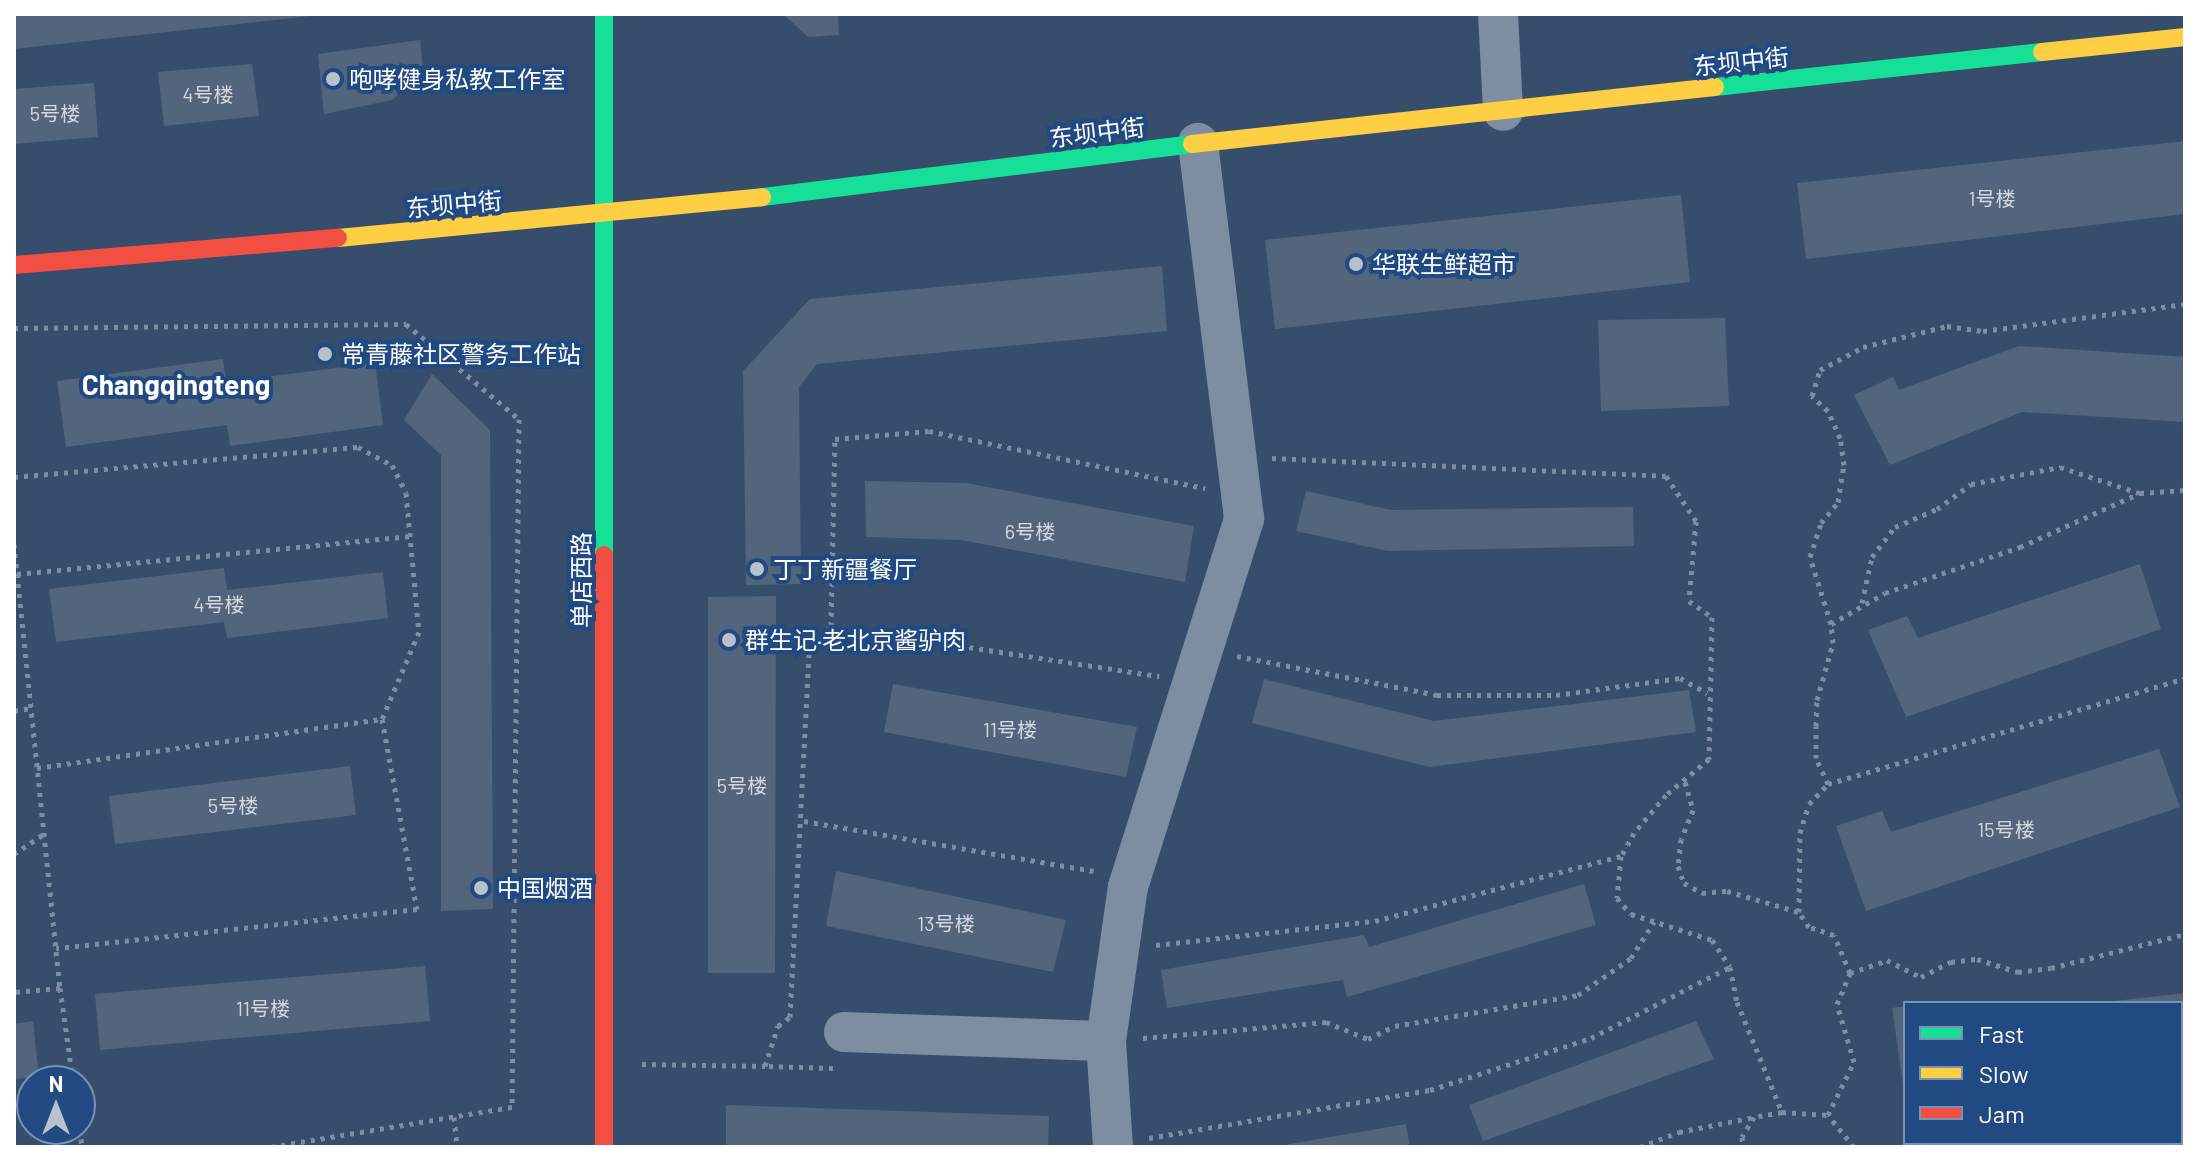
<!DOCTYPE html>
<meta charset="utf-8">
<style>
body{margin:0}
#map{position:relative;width:2199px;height:1161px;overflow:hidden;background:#374d6c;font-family:Barlow,"Noto Sans SC",sans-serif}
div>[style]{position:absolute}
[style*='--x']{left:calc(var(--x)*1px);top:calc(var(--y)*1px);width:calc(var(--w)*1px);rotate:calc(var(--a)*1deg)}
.building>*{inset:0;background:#53657d}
.path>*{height:5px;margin-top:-2.5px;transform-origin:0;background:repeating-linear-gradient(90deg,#7d8da2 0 4px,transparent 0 10px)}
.street>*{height:40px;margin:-20px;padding:0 20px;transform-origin:20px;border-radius:20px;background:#7d8da2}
.fast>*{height:18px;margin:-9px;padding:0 9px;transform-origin:9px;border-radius:9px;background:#16e098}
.slow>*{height:18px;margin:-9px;padding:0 9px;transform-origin:9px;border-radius:9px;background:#ffcf43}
.jam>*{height:18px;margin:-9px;padding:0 9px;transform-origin:9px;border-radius:9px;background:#f24e42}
.dots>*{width:22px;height:22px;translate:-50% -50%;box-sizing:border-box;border:4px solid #214982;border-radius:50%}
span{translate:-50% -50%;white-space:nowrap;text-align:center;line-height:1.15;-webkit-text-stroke:8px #214982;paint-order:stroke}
.number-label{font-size:20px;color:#d4d8de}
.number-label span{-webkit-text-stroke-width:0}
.street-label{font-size:24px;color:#fff}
.poi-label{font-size:24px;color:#fff}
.left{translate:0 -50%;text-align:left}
.quarter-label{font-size:28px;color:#fff;font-weight:700}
.frame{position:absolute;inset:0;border:16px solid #fff;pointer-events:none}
.legend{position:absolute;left:1903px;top:1001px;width:280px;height:144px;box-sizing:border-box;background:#214982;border:2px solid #7a92b4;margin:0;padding:10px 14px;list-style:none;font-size:24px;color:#fff}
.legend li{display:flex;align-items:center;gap:16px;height:40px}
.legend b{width:40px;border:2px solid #7a92b4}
.north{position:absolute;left:16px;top:1065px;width:80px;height:80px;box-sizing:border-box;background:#214982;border:2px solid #7a92b4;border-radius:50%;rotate:0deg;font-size:22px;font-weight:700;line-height:32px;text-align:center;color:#fff}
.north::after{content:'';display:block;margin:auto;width:28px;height:36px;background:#b9c1cc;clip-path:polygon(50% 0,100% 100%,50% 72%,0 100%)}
</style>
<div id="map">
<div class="building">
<i style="clip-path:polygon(14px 14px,310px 14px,310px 16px,14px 49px)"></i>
<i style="clip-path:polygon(783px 14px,838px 14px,839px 35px,808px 37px)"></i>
<i style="clip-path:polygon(420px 40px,423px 70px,392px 100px,324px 114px,318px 54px)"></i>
<i style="clip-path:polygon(252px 64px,259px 116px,164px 126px,158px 72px)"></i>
<i style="clip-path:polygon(94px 83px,98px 137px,14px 144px,14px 89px)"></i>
<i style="clip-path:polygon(2185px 141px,2185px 214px,1806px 259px,1797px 183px)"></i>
<i style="clip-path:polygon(1681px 195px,1690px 282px,1275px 329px,1265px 240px)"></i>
<i style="clip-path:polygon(1162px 266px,1167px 331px,817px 364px,799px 387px,801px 584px,746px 585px,743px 371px,810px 299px)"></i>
<i style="clip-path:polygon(1725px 318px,1729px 406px,1601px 411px,1598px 320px)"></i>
<i style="clip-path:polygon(2019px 346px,2185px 357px,2185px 422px,2022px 412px,1890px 465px,1854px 395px,1893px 377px,1899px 390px)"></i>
<i style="clip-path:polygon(223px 359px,226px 382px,375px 363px,383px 425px,230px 446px,227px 425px,66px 447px,57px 381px)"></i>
<i style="clip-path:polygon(432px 374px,490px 430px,493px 909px,441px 911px,441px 455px,404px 420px)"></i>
<i style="clip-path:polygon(865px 481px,966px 483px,1194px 526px,1185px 582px,961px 540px,866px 537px)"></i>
<i style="clip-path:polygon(1306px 491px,1391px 510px,1633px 507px,1634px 546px,1388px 551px,1296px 531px)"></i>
<i style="clip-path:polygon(2140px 564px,2161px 629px,1906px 717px,1868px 630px,1907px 616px,1918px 638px)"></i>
<i style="clip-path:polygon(224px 568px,227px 590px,383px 572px,388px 618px,227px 638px,224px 622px,56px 642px,49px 589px)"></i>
<i style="clip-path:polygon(776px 596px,775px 973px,708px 973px,708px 597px)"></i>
<i style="clip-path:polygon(1264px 679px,1434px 721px,1689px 690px,1696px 732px,1430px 767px,1252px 723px)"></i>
<i style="clip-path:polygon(893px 684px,1137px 727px,1126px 777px,884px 732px)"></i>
<i style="clip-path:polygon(2159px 749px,2180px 807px,1866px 911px,1836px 826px,1882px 811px,1891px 832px)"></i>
<i style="clip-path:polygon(350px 766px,356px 815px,115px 844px,109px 796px)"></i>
<i style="clip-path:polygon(836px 871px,1066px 920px,1053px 972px,826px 926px)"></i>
<i style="clip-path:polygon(1584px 884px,1596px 925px,1347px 997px,1343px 980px,1167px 1008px,1161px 970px,1364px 935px,1369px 947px)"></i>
<i style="clip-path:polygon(425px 966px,430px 1021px,100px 1050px,95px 994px)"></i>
<i style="clip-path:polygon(2185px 993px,2185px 1063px,2181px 1064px,2181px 1003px,2115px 1001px)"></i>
<i style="clip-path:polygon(1905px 1006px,1905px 1084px,1903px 1084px,1892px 1008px)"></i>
<i style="clip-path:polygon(33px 1021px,39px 1077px,14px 1079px,14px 1024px)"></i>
<i style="clip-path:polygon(1696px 1021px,1714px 1059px,1483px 1141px,1469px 1105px)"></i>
<i style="clip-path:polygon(726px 1105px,1049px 1116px,1048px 1147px,726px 1147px)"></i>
<i style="clip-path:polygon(1406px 1124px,1410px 1147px,1284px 1147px,1284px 1145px)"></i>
</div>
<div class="path">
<i style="--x:14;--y:328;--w:392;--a:-0.6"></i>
<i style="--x:406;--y:324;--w:148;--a:40.1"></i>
<i style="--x:519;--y:419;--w:688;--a:90.58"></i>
<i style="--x:512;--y:1107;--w:245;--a:170.6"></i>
<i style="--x:1272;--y:458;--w:394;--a:2.6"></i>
<i style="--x:1666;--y:476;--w:54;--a:56.3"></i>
<i style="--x:1696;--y:521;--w:80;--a:95"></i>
<i style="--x:1689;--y:601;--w:28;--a:35"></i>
<i style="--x:1712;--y:617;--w:142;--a:91.2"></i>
<i style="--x:1709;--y:759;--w:56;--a:140.1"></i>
<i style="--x:1666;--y:795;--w:50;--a:130.1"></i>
<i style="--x:1634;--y:833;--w:26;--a:119"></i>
<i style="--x:1621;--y:856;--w:42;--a:95.4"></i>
<i style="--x:1617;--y:898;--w:21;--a:49"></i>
<i style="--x:1631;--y:914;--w:85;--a:17.8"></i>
<i style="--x:1712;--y:940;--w:32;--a:56"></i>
<i style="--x:1730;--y:967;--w:36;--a:79"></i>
<i style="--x:1737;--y:1002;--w:119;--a:67.8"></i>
<i style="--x:1782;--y:1112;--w:28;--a:170"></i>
<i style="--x:14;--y:477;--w:345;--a:-5"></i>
<i style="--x:358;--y:447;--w:38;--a:28"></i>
<i style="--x:392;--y:465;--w:31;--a:63"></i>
<i style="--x:406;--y:493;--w:140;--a:84.7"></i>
<i style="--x:419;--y:632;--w:95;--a:113"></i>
<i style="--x:14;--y:544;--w:446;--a:84.1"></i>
<i style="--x:60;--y:988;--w:46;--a:175"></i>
<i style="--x:17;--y:574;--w:396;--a:-5.5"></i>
<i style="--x:1862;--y:603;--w:47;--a:-77.7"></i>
<i style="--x:1872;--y:557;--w:38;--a:-53"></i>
<i style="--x:1895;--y:527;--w:46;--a:-23.2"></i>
<i style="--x:1937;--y:509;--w:42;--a:-36.3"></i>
<i style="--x:1971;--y:484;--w:91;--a:-10.8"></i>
<i style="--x:2060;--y:467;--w:83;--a:18.2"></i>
<i style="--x:1831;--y:624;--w:70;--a:-107.4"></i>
<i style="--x:1810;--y:557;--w:36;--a:-72"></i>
<i style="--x:1821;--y:523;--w:27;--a:-51"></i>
<i style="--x:1838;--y:502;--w:37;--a:-81"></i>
<i style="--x:1844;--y:465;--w:27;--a:-98"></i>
<i style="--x:1840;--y:438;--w:30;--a:-114"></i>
<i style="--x:1828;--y:411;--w:22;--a:-137"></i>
<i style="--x:1812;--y:396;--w:27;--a:-73"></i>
<i style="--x:1820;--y:370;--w:49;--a:-28.1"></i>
<i style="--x:1863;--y:347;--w:87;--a:-14"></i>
<i style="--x:1947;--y:326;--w:36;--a:8"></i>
<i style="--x:1983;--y:331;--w:204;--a:-7.6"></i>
<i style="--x:831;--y:626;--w:332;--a:8.7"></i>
<i style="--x:1237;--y:656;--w:204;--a:11"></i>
<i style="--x:1437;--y:695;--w:119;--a:0"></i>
<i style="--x:1556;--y:695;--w:125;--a:-7.8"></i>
<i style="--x:1680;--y:678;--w:31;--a:29"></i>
<i style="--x:14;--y:711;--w:17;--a:-10"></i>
<i style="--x:37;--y:768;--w:348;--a:-8.1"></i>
<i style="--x:382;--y:719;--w:193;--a:79.6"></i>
<i style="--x:417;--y:909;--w:363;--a:173.8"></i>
<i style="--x:1685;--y:782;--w:29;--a:74"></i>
<i style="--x:1693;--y:810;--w:31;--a:112"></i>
<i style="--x:1681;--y:839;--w:27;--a:96"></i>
<i style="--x:1678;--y:866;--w:18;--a:71"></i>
<i style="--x:1684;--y:883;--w:21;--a:29"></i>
<i style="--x:1702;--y:893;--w:25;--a:-5"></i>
<i style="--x:1727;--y:891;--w:75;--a:16.3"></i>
<i style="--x:1828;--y:784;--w:29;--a:-115"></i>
<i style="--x:1816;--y:758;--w:32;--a:-90"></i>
<i style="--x:1816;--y:726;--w:26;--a:-88"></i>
<i style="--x:1817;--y:700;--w:59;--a:-74.3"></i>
<i style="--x:1833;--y:643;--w:19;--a:-96"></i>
<i style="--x:1831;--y:624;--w:62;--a:-29.9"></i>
<i style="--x:1885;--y:593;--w:143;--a:-18.8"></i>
<i style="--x:2020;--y:547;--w:132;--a:-24.2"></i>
<i style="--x:2140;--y:493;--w:45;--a:-3.8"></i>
<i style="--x:804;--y:821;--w:294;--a:9.8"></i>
<i style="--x:14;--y:854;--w:36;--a:-34"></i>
<i style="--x:1156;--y:945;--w:220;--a:-6.3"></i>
<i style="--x:1375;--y:921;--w:254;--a:-14.8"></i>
<i style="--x:1850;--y:973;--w:41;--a:-112.8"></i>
<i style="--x:1834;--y:935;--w:26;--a:-162"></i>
<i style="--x:1809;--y:927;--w:18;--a:-124"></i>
<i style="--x:1799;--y:912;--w:79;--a:-89.3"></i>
<i style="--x:1800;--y:833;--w:30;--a:-73"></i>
<i style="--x:1809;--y:804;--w:28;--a:-46"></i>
<i style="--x:1828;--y:784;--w:372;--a:-16.5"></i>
<i style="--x:60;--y:988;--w:94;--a:82"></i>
<i style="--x:1143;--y:1038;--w:184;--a:-5"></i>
<i style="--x:1326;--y:1022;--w:45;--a:22"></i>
<i style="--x:1368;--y:1039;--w:30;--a:-26"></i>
<i style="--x:1395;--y:1026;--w:186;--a:-9.6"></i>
<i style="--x:1578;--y:995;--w:65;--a:-34.9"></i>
<i style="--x:1631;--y:958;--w:43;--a:-57.4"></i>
<i style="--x:642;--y:1064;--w:123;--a:0.9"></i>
<i style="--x:833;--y:1068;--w:68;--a:-178.3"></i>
<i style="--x:765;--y:1066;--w:42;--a:-72"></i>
<i style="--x:778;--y:1026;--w:15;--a:-37"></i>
<i style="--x:790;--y:1017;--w:365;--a:-87"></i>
<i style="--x:809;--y:652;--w:34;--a:-50"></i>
<i style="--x:831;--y:626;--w:187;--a:-88.8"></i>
<i style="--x:835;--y:439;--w:94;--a:-4.9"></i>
<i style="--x:929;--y:431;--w:282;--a:11.7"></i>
<i style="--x:1782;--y:1112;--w:46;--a:3.7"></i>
<i style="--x:454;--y:1117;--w:30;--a:84"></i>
<i style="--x:80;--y:1129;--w:18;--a:84"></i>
<i style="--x:1149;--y:1138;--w:285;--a:-9.7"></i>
<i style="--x:1430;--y:1090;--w:169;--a:-17.9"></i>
<i style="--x:1591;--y:1038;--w:156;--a:-27.1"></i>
<i style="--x:1640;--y:1147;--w:42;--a:-21"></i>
<i style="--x:1679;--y:1132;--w:76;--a:-11.3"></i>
<i style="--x:1754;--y:1117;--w:23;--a:121"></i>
<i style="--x:1742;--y:1137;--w:10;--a:84"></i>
<i style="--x:1854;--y:1147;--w:41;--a:-129.1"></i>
<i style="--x:1828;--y:1115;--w:59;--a:-63.9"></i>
<i style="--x:1854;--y:1062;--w:60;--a:-106.3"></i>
<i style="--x:1837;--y:1004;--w:34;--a:-67"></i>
<i style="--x:1850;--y:973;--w:39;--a:-19"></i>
<i style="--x:1887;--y:960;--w:38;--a:27"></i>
<i style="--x:1921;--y:977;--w:34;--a:-27"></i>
<i style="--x:1951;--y:962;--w:26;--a:-7"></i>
<i style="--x:1977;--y:959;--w:43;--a:17.6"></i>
<i style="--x:2018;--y:972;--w:33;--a:-7"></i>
<i style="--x:2051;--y:968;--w:138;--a:-14.2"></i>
</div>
<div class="street">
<i style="--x:1498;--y:14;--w:97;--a:87"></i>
<i style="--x:844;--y:1032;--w:262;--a:2"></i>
<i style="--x:1113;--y:1147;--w:106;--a:-93.8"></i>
<i style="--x:1106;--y:1041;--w:156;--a:-81.9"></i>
<i style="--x:1128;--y:887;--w:387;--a:-72.5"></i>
<i style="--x:1244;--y:518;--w:378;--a:-97"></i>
</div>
<div class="fast">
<i style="--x:604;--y:14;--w:541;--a:90"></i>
<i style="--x:1715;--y:87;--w:329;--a:-6.1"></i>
<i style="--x:762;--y:197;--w:433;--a:-7"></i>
</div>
<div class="slow">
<i style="--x:2042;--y:52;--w:144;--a:-6"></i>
<i style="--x:1192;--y:144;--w:526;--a:-6.22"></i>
<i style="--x:338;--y:238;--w:426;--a:-5.5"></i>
</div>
<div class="jam">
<i style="--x:14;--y:265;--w:325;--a:-4.8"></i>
<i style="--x:604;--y:555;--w:592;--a:90"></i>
</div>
<div class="dots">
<i style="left:333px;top:79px;background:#b9c1cc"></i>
<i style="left:1356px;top:264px;background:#b9c1cc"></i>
<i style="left:325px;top:354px;background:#b9c1cc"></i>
<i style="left:757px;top:569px;background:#b9c1cc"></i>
<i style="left:729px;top:640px;background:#b9c1cc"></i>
<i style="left:481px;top:888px;background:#b9c1cc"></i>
</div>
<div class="number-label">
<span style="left:208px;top:94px">4号楼</span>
<span style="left:55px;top:113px">5号楼</span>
<span style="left:1992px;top:198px">1号楼</span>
<span style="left:1030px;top:531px">6号楼</span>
<span style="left:219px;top:604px">4号楼</span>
<span style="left:1010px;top:729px">11号楼</span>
<span style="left:742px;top:785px">5号楼</span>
<span style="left:233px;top:805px">5号楼</span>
<span style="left:2006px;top:829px">15号楼</span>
<span style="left:946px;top:923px">13号楼</span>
<span style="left:263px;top:1008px">11号楼</span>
</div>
<div class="street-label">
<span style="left:1741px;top:61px;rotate:-6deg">东坝中街</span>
<span style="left:1097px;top:132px;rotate:-7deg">东坝中街</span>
<span style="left:454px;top:204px;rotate:-5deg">东坝中街</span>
<span style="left:581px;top:580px;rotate:-90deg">单店西路</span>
</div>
<div class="poi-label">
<span class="left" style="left:349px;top:79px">咆哮健身私教工作室</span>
<span class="left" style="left:1372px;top:264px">华联生鲜超市</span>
<span class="left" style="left:341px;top:354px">常青藤社区警务工作站</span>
<span class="left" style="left:773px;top:569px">丁丁新疆餐厅</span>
<span class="left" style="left:745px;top:640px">群生记·老北京酱驴肉</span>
<span class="left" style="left:497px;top:888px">中国烟酒</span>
</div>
<div class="quarter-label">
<span style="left:176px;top:384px">Changqingteng</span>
</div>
<div class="frame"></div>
<ul class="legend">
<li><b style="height:10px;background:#16e098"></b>Fast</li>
<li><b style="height:10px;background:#ffcf43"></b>Slow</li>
<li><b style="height:10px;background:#f24e42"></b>Jam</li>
</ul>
<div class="north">N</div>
</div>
